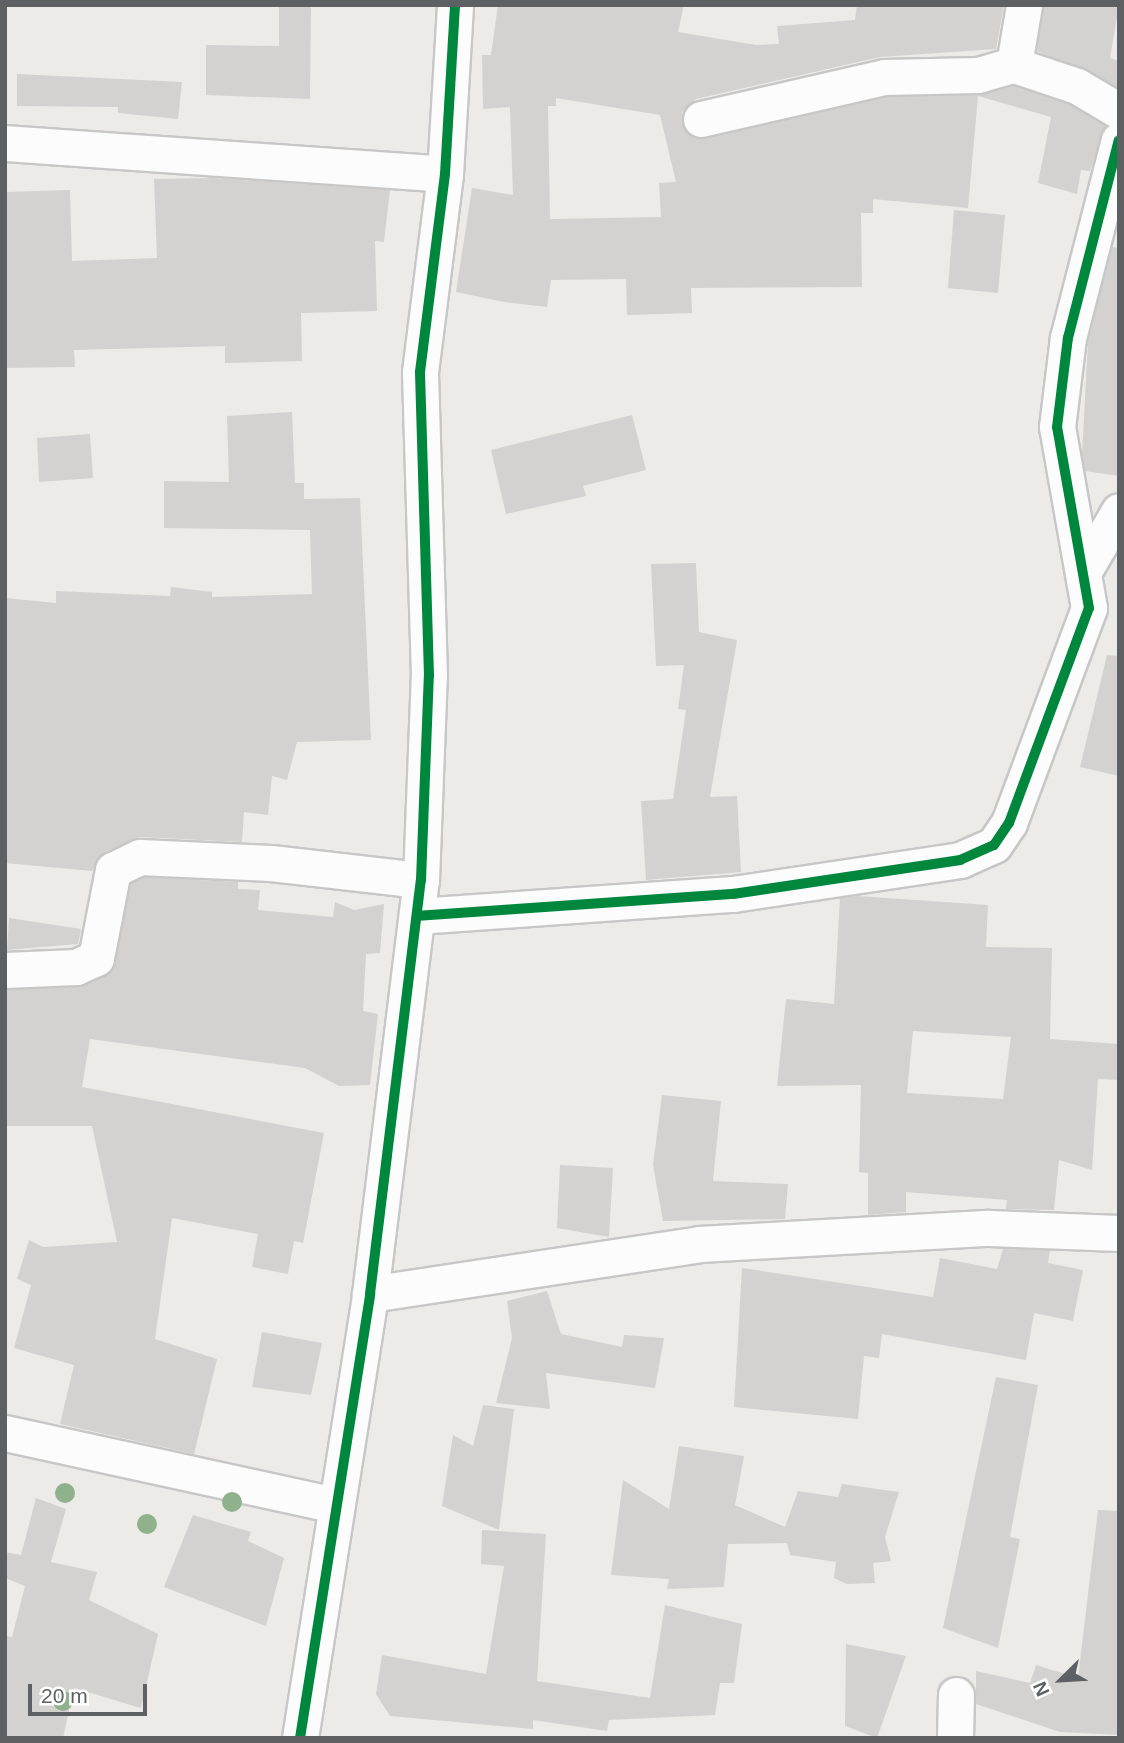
<!DOCTYPE html>
<style>
body{margin:0}
#map{position:relative;width:1124px;height:1743px;overflow:hidden;background:#ecebe8;font-family:Helvetica,sans-serif}
div>[style]{position:absolute}
[style*='--x']{left:calc(var(--x)*1px);top:calc(var(--y)*1px);width:calc(var(--w)*1px);rotate:calc(var(--a)*1deg)}
.building>*{inset:0;background:#d3d2d0}
.roads{filter:drop-shadow(2px 0 #c7c7c7) drop-shadow(-2px 0 #c7c7c7) drop-shadow(0 2px #c7c7c7) drop-shadow(0 -2px #c7c7c7)}
.minor>*{height:35px;margin:-17.5px;padding:0 17.5px;transform-origin:17.5px;border-radius:17.5px;background:#fcfcfc}
.cycleway>*{height:10px;margin:-5px;padding:0 5px;transform-origin:5px;border-radius:5px;background:#00873e}
.trees>*{width:20px;height:20px;margin:-10px;border-radius:50%;background:#8fb18c}
span{translate:-50% -50%;white-space:nowrap;text-align:center;line-height:1.15;-webkit-text-stroke:5px #fff;paint-order:stroke}
.frame{position:absolute;inset:0;border:7px solid #5e6164;pointer-events:none}
.north{position:absolute;left:1026px;top:1645px;width:70px;height:70px;-webkit-text-stroke:5px #fff;paint-order:stroke;rotate:246deg;font-size:19px;font-weight:700;line-height:28px;text-align:center;color:#5e6164}
.north::after{content:'';display:block;margin:auto;width:24px;height:32px;background:#5e6164;clip-path:polygon(50% 0,100% 100%,50% 72%,0 100%)}
.scale{position:absolute;left:28px;top:1684px;width:119px;height:32px;box-sizing:border-box;border:4px solid #5e6164;border-top:0;padding-left:9px;font-size:21px;line-height:24px;white-space:nowrap;color:#5e6164;-webkit-text-stroke:5px #fff;paint-order:stroke}
</style>
<div id="map">
<div class="building">
<i style="clip-path:polygon(279px 5px,311px 5px,310px 99px,206px 95px,206px 45px,279px 46px)"></i>
<i style="clip-path:polygon(evenodd,498px 5px,684px 5px,678px 32px,756px 45px,779px 44px,777px 26px,855px 20px,857px 5px,1004px 5px,996px 49px,880px 57px,696px 99px,682px 112px,682px 124px,694px 138px,705px 139px,886px 97px,979px 95px,1013px 86px,1069px 104px,1105px 126px,1090px 171px,1081px 170px,1077px 194px,1038px 183px,1051px 117px,978px 96px,968px 208px,873px 199px,873px 213px,861px 213px,862px 287px,691px 288px,692px 313px,627px 315px,626px 279px,551px 280px,547px 307px,504px 302px,456px 292px,472px 188px,513px 195px,510px 107px,483px 109px,482px 55px,491px 55px,498px 5px,556px 98px,660px 115px,676px 182px,659px 183px,661px 217px,550px 219px,548px 106px,556px 106px,556px 98px)"></i>
<i style="clip-path:polygon(1044px 5px,1119px 5px,1110px 58px,1119px 61px,1119px 87px,1037px 51px)"></i>
<i style="clip-path:polygon(17px 74px,182px 82px,178px 119px,118px 113px,118px 107px,17px 106px)"></i>
<i style="clip-path:polygon(213px 178px,390px 190px,384px 242px,375px 241px,377px 311px,301px 313px,302px 361px,225px 363px,225px 346px,74px 350px,75px 367px,5px 368px,5px 192px,70px 190px,72px 261px,157px 258px,154px 179px)"></i>
<i style="clip-path:polygon(954px 210px,1005px 215px,998px 293px,948px 288px)"></i>
<i style="clip-path:polygon(1112px 247px,1119px 248px,1119px 476px,1085px 471px,1082px 455px,1088px 342px)"></i>
<i style="clip-path:polygon(292px 412px,295px 483px,304px 483px,304px 499px,360px 498px,371px 740px,297px 742px,287px 780px,272px 776px,268px 815px,244px 812px,242px 842px,140px 837px,104px 852px,92px 871px,5px 863px,5px 598px,56px 603px,56px 591px,170px 596px,171px 587px,212px 592px,212px 597px,312px 594px,310px 530px,164px 528px,164px 481px,229px 482px,227px 416px)"></i>
<i style="clip-path:polygon(632px 415px,646px 470px,583px 486px,586px 496px,506px 514px,491px 450px)"></i>
<i style="clip-path:polygon(90px 434px,93px 478px,39px 482px,37px 438px)"></i>
<i style="clip-path:polygon(696px 563px,699px 632px,737px 640px,710px 797px,737px 796px,741px 872px,646px 880px,641px 801px,673px 799px,686px 710px,678px 709px,684px 665px,656px 666px,651px 564px)"></i>
<i style="clip-path:polygon(1107px 655px,1119px 656px,1119px 776px,1080px 767px)"></i>
<i style="clip-path:polygon(144px 877px,238px 882px,238px 889px,260px 890px,258px 910px,333px 917px,335px 902px,354px 910px,384px 904px,380px 953px,366px 954px,363px 1011px,378px 1014px,370px 1085px,339px 1086px,305px 1068px,90px 1039px,82px 1087px,324px 1133px,303px 1243px,294px 1241px,288px 1274px,252px 1267px,258px 1234px,172px 1218px,155px 1339px,217px 1359px,194px 1454px,60px 1424px,74px 1365px,14px 1348px,31px 1285px,17px 1279px,29px 1240px,43px 1247px,117px 1242px,92px 1126px,5px 1126px,6px 990px,77px 987px,111px 971px,131px 884px)"></i>
<i style="clip-path:polygon(evenodd,858px 896px,988px 905px,986px 947px,1052px 948px,1050px 1039px,1119px 1044px,1119px 1080px,1098px 1079px,1092px 1170px,1059px 1160px,1054px 1210px,1006px 1209px,1007px 1200px,906px 1192px,906px 1212px,868px 1215px,868px 1173px,859px 1172px,861px 1085px,777px 1086px,786px 999px,834px 1004px,840px 898px,858px 896px,913px 1031px,1011px 1037px,1003px 1099px,907px 1093px,913px 1031px)"></i>
<i style="clip-path:polygon(9px 918px,81px 929px,78px 944px,7px 950px)"></i>
<i style="clip-path:polygon(662px 1095px,721px 1101px,713px 1181px,788px 1184px,785px 1219px,663px 1221px,653px 1165px)"></i>
<i style="clip-path:polygon(560px 1165px,613px 1168px,609px 1237px,557px 1228px)"></i>
<i style="clip-path:polygon(1003px 1249px,1050px 1250px,1048px 1263px,1083px 1270px,1073px 1321px,1034px 1313px,1026px 1360px,882px 1334px,879px 1358px,864px 1356px,858px 1419px,734px 1407px,742px 1268px,933px 1297px,940px 1258px,997px 1269px)"></i>
<i style="clip-path:polygon(547px 1291px,561px 1334px,622px 1347px,624px 1335px,664px 1338px,655px 1388px,546px 1373px,550px 1409px,496px 1403px,512px 1338px,507px 1301px)"></i>
<i style="clip-path:polygon(262px 1332px,322px 1343px,311px 1395px,252px 1387px)"></i>
<i style="clip-path:polygon(996px 1377px,1038px 1385px,1010px 1537px,1020px 1539px,998px 1648px,943px 1628px)"></i>
<i style="clip-path:polygon(483px 1405px,514px 1409px,499px 1530px,442px 1506px,453px 1435px,473px 1446px)"></i>
<i style="clip-path:polygon(679px 1446px,744px 1456px,735px 1505px,785px 1527px,798px 1491px,838px 1497px,842px 1484px,899px 1492px,885px 1537px,891px 1561px,873px 1563px,875px 1583px,847px 1584px,834px 1578px,836px 1562px,790px 1555px,787px 1543px,728px 1544px,724px 1587px,667px 1589px,669px 1579px,611px 1575px,623px 1480px,669px 1509px)"></i>
<i style="clip-path:polygon(36px 1498px,66px 1509px,51px 1562px,97px 1572px,89px 1600px,158px 1634px,141px 1708px,74px 1688px,63px 1738px,5px 1738px,5px 1636px,12px 1637px,25px 1586px,5px 1578px,5px 1552px,21px 1555px)"></i>
<i style="clip-path:polygon(1098px 1510px,1119px 1511px,1119px 1735px,1060px 1732px,976px 1704px,976px 1671px,1030px 1683px,1036px 1665px,1078px 1678px)"></i>
<i style="clip-path:polygon(193px 1515px,251px 1532px,248px 1541px,284px 1558px,266px 1626px,164px 1587px)"></i>
<i style="clip-path:polygon(482px 1530px,546px 1534px,537px 1681px,650px 1698px,665px 1605px,742px 1624px,734px 1683px,720px 1683px,715px 1715px,609px 1720px,607px 1731px,533px 1720px,533px 1729px,390px 1716px,376px 1694px,382px 1655px,486px 1674px,504px 1566px,481px 1564px)"></i>
<i style="clip-path:polygon(846px 1644px,906px 1656px,877px 1738px,845px 1726px)"></i>
</div>
<div class="roads">
<div class="minor">
<i style="--x:1014;--y:65;--w:61;--a:-80.5"></i>
<i style="--x:701;--y:119;--w:188;--a:-12.9"></i>
<i style="--x:884;--y:77;--w:94;--a:-1.2"></i>
<i style="--x:978;--y:75;--w:37;--a:-16"></i>
<i style="--x:1014;--y:65;--w:66;--a:18.4"></i>
<i style="--x:1077;--y:86;--w:49;--a:30.8"></i>
<i style="--x:5;--y:143;--w:441;--a:4"></i>
<i style="--x:1085;--y:569;--w:67;--a:-59.6"></i>
<i style="--x:417;--y:916;--w:317;--a:-4"></i>
<i style="--x:733;--y:894;--w:230;--a:-8.5"></i>
<i style="--x:960;--y:860;--w:37;--a:-24"></i>
<i style="--x:994;--y:845;--w:27;--a:-56"></i>
<i style="--x:1009;--y:823;--w:229;--a:-69.6"></i>
<i style="--x:1089;--y:608;--w:184;--a:-100"></i>
<i style="--x:1057;--y:427;--w:90;--a:-83"></i>
<i style="--x:1068;--y:338;--w:204;--a:-75.6"></i>
<i style="--x:5;--y:970;--w:71;--a:-2.4"></i>
<i style="--x:76;--y:967;--w:22;--a:-24"></i>
<i style="--x:96;--y:958;--w:90;--a:-79.1"></i>
<i style="--x:113;--y:870;--w:30;--a:-26"></i>
<i style="--x:140;--y:857;--w:131;--a:2.6"></i>
<i style="--x:271;--y:863;--w:151;--a:6.5"></i>
<i style="--x:370;--y:1294;--w:333;--a:-8.6"></i>
<i style="--x:699;--y:1244;--w:290;--a:-3.2"></i>
<i style="--x:989;--y:1228;--w:130;--a:2.2"></i>
<i style="--x:5;--y:1433;--w:337;--a:12.3"></i>
<i style="--x:300;--y:1738;--w:449;--a:-81"></i>
<i style="--x:370;--y:1294;--w:417;--a:-83"></i>
<i style="--x:421;--y:880;--w:204;--a:-87.8"></i>
<i style="--x:429;--y:676;--w:304;--a:-91.7"></i>
<i style="--x:420;--y:372;--w:200;--a:-82.8"></i>
<i style="--x:445;--y:174;--w:169;--a:-86.6"></i>
<i style="--x:955;--y:1738;--w:43;--a:-88.7"></i>
</div>
</div>
<div class="cycleway">
<i style="--x:417;--y:916;--w:317;--a:-4"></i>
<i style="--x:733;--y:894;--w:230;--a:-8.5"></i>
<i style="--x:960;--y:860;--w:37;--a:-24"></i>
<i style="--x:994;--y:845;--w:27;--a:-56"></i>
<i style="--x:1009;--y:823;--w:229;--a:-69.6"></i>
<i style="--x:1089;--y:608;--w:184;--a:-100"></i>
<i style="--x:1057;--y:427;--w:90;--a:-83"></i>
<i style="--x:1068;--y:338;--w:204;--a:-75.6"></i>
<i style="--x:300;--y:1738;--w:449;--a:-81"></i>
<i style="--x:370;--y:1294;--w:417;--a:-83"></i>
<i style="--x:421;--y:880;--w:204;--a:-87.8"></i>
<i style="--x:429;--y:676;--w:304;--a:-91.7"></i>
<i style="--x:420;--y:372;--w:200;--a:-82.8"></i>
<i style="--x:445;--y:174;--w:169;--a:-86.6"></i>
</div>
<div class="trees">
<i style="left:65px;top:1493px"></i>
<i style="left:232px;top:1502px"></i>
<i style="left:147px;top:1524px"></i>
<i style="left:63px;top:1701px"></i>
</div>
<div class="frame"></div>
<div class="north">N</div>
<div class="scale">20 m</div>
</div>
